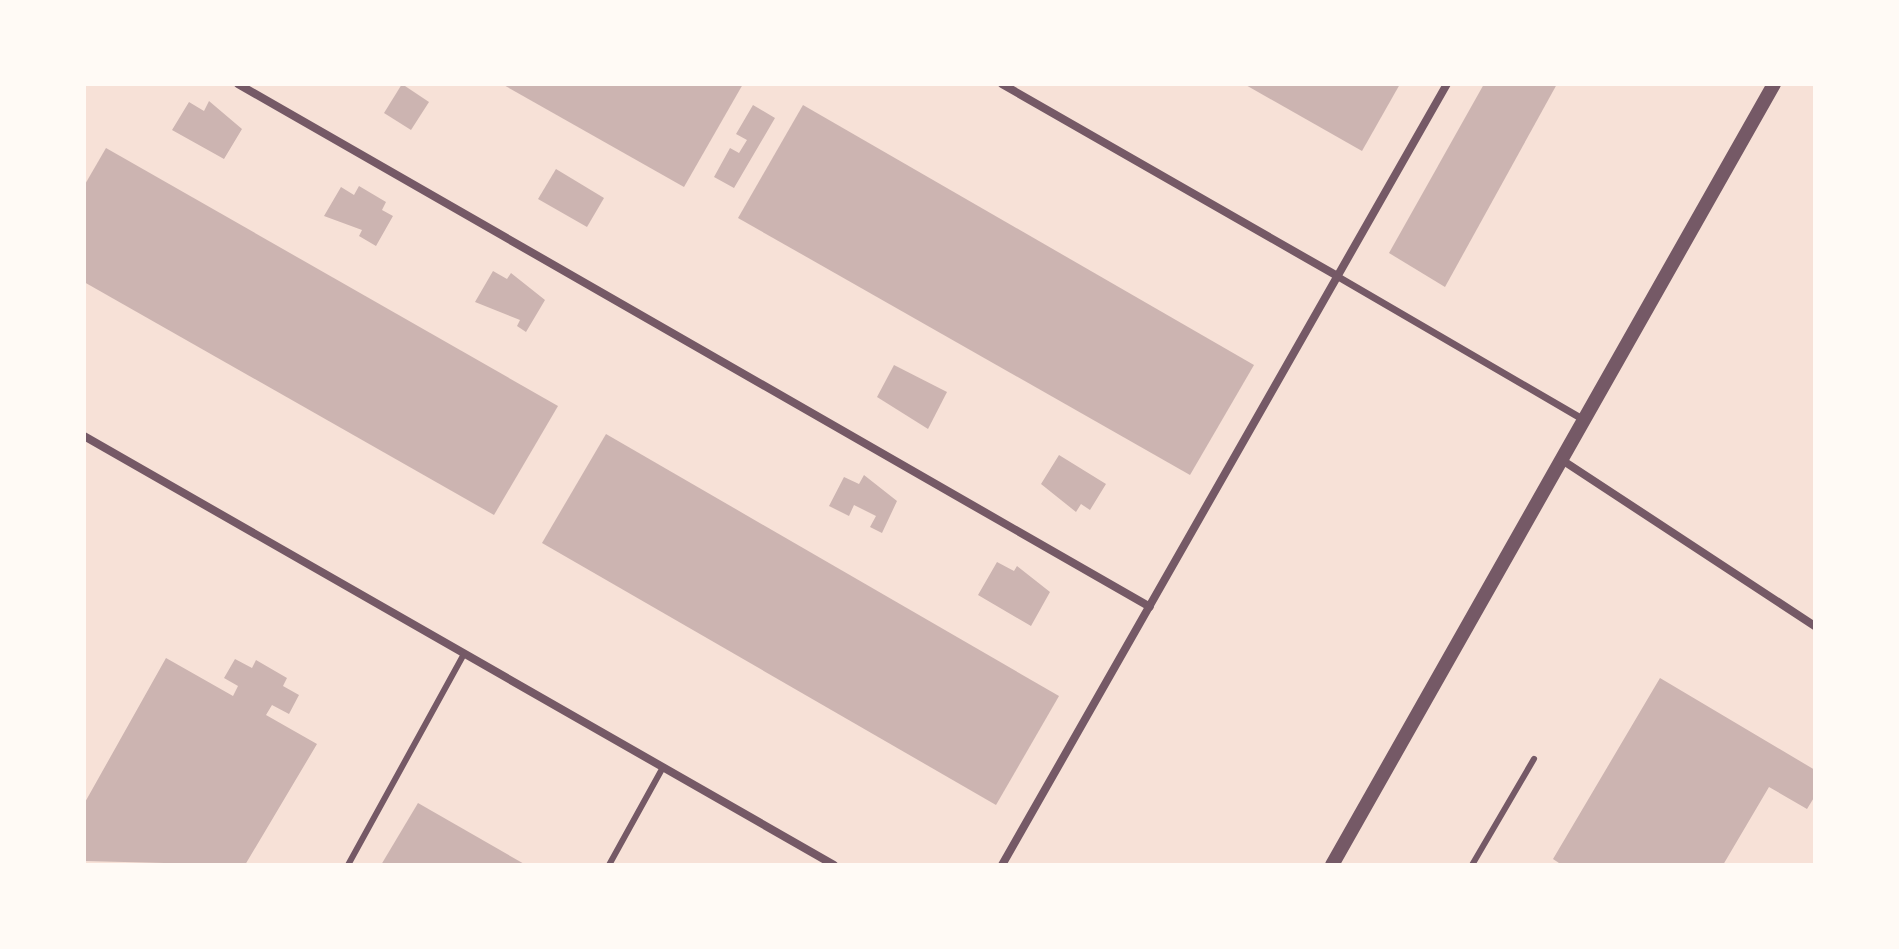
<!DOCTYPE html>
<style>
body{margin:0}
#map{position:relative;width:1899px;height:949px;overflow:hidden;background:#f7e1d7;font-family:Figtree,sans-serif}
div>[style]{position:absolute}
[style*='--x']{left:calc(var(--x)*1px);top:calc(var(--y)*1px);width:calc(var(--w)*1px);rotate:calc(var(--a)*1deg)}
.building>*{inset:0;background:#ccb4b1}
.service>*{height:6px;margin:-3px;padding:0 3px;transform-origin:3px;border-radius:3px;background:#755966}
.pedestrian>*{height:7px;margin:-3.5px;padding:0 3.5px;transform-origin:3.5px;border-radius:3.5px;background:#755966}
.minor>*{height:8px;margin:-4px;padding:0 4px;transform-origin:4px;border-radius:4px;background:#755966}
.tertiary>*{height:14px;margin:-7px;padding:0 7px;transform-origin:7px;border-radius:7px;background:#755966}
span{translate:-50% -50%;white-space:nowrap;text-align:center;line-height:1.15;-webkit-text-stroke:6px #fffaf5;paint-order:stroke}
.frame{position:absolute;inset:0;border:86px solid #fffaf5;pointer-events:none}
</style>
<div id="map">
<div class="building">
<i style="clip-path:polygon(402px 84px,429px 102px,411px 130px,384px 113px)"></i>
<i style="clip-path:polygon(502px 84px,743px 84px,684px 187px)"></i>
<i style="clip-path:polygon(1244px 84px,1400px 84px,1362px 151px)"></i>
<i style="clip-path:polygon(1484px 84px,1557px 84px,1445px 287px,1389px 253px)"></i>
<i style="clip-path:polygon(209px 101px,242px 129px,224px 159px,172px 130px,189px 102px,204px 111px)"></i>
<i style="clip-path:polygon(753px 105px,775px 118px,734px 188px,714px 177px,730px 148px,739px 153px,747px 140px,736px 134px)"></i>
<i style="clip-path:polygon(803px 105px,1254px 365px,1190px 475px,738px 218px)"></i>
<i style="clip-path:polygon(106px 148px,558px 406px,494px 515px,84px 282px,84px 186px)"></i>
<i style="clip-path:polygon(556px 169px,604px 198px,587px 227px,538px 199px)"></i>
<i style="clip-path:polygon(359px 186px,386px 202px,382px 210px,393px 216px,376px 246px,359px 236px,362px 230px,324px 216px,341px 187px,354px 195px)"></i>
<i style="clip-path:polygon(493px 271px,507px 279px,511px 273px,545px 300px,526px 332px,517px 326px,520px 320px,475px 302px)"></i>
<i style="clip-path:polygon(894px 365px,947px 392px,928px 429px,877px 397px)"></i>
<i style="clip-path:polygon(606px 434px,1059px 696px,996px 805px,542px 543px)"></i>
<i style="clip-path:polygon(1059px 455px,1106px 484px,1090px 510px,1081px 504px,1076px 512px,1041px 484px)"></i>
<i style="clip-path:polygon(864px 475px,897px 501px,882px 533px,870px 527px,876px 516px,854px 505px,849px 516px,829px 506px,844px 477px,859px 484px)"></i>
<i style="clip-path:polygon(997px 562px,1014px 571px,1017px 566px,1050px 592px,1031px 626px,978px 595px)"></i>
<i style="clip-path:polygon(166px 658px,233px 696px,238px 686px,224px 678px,235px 659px,252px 668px,256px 660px,287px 678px,283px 686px,299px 695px,289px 714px,272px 705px,266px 715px,317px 744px,245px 865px,84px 861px,84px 804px)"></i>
<i style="clip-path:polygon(1660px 678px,1815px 770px,1815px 796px,1807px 809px,1769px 787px,1723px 865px,1562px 865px,1553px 859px)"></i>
<i style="clip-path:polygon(418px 803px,526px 865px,381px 865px)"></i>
</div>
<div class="service">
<i style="--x:348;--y:865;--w:241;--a:-61.2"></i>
<i style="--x:609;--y:865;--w:112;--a:-61.1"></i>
<i style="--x:1472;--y:865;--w:123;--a:-59.7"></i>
</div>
<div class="pedestrian">
<i style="--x:1337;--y:276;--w:286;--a:30.2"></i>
</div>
<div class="minor">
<i style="--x:238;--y:84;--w:1051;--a:29.83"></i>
<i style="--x:1002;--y:84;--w:386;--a:29.8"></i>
<i style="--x:84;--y:436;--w:864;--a:29.77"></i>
<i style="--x:1562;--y:460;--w:303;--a:33.3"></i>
<i style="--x:1002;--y:865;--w:899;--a:-60.33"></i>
</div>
<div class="tertiary">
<i style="--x:1332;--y:865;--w:897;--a:-60.49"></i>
</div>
<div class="frame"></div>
</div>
